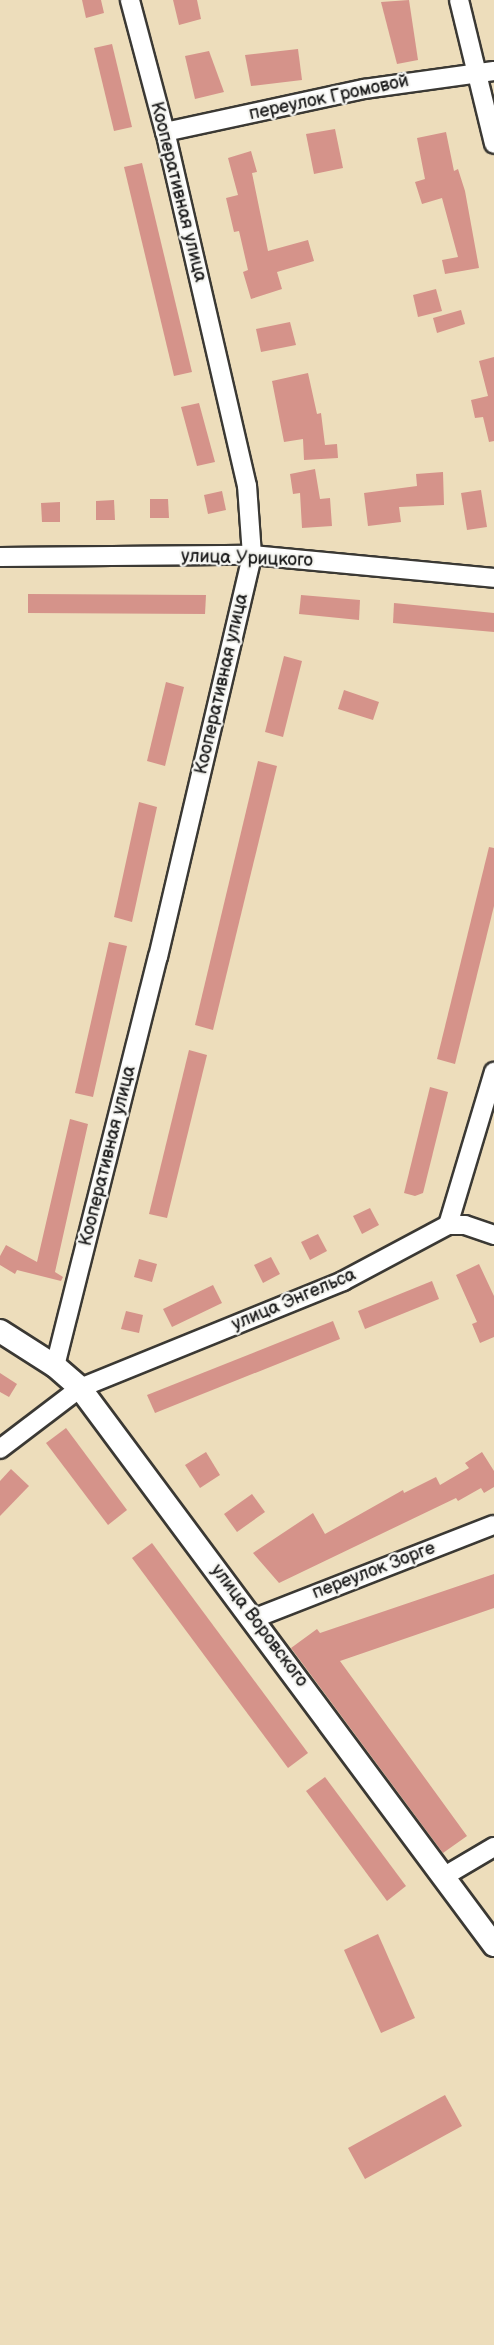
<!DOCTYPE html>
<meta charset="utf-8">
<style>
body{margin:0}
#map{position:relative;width:494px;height:2345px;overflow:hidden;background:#edddbb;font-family:"Balsamiq Sans",sans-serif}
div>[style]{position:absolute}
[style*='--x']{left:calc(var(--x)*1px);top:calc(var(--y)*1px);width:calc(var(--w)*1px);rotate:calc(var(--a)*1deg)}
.building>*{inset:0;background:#d5938a}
.roads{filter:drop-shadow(2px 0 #3b3934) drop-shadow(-2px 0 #3b3934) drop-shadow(0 2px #3b3934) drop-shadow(0 -2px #3b3934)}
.minor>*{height:18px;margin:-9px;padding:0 9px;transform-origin:9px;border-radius:9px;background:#fff}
.tertiary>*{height:22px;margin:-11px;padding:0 11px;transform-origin:11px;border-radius:11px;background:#fff}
span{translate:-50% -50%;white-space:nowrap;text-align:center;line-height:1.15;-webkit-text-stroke:4.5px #f6f6f2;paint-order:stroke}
.street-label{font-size:18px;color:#1c1c1c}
</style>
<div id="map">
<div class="building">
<i style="clip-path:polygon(82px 0,101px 0,104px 13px,86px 18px)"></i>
<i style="clip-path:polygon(173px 0,197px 0,201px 19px,179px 25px)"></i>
<i style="clip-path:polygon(409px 0,418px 60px,397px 64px,381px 2px)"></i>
<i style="clip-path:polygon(112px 44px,132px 127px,114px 131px,94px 48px)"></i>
<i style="clip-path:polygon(298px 49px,302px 80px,251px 86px,245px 55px)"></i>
<i style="clip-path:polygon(209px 51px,224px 92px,195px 99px,185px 56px)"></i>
<i style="clip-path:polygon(335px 129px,343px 168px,314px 174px,306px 134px)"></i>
<i style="clip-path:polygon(446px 132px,454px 171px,458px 169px,465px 191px,479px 268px,445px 274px,442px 260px,458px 257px,442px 198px,422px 204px,415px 182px,425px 179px,417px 138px)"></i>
<i style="clip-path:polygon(251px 151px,257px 172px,252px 173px,268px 251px,308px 240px,314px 261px,277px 272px,282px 289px,251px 299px,243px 272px,248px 270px,239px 231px,234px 232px,226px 198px,238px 195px,228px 158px)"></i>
<i style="clip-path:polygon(142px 163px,192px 372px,174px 376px,124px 167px)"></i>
<i style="clip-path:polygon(436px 289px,442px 311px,418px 317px,413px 295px)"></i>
<i style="clip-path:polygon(461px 310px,465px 324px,437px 333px,433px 318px)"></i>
<i style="clip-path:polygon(290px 322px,296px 345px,261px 352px,256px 329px)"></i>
<i style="clip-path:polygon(494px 357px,494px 441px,489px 442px,483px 417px,475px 418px,471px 400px,488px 396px,479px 361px)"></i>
<i style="clip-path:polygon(308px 373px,317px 414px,321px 413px,325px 445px,337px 444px,338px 458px,304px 460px,303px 439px,284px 442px,272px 381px)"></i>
<i style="clip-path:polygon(199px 403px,215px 462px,197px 466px,181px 407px)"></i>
<i style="clip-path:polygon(315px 469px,320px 499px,330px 498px,332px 526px,302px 528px,300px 493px,293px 494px,290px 474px)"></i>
<i style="clip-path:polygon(443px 472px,444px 505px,399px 507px,401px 522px,368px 526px,364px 493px,417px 486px,416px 474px)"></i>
<i style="clip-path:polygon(481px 490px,487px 527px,467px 530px,461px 493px)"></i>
<i style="clip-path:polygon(222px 491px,226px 510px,208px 514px,204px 495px)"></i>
<i style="clip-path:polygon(150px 499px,168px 499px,169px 518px,150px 518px)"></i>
<i style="clip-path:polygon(114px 500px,115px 520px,96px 520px,96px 501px)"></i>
<i style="clip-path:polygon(60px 502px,60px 522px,42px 522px,41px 503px)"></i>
<i style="clip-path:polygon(28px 594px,206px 595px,205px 614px,28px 613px)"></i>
<i style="clip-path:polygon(301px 595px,360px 600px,359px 620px,299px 614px)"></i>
<i style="clip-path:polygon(394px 603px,494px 613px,494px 632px,393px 623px)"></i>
<i style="clip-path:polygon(284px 656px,302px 661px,283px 737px,265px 732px)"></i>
<i style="clip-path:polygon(166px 682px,184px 687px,165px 766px,147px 761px)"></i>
<i style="clip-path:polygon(344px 690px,379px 702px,373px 720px,338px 709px)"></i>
<i style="clip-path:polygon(258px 761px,277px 766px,213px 1030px,195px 1025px)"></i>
<i style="clip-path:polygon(139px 802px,157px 807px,132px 922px,114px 917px)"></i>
<i style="clip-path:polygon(489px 847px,494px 848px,494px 906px,455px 1064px,437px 1059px)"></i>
<i style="clip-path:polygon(109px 942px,127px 946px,93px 1097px,75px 1093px)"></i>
<i style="clip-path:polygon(189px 1050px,207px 1055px,167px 1218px,149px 1214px)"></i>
<i style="clip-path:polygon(430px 1087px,448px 1092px,423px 1193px,415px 1196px,404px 1193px)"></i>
<i style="clip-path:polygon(70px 1119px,88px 1124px,55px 1272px,63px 1277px,61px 1281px,17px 1270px,15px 1274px,0 1265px,0 1256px,6px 1245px,37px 1262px)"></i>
<i style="clip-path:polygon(370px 1208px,379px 1225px,362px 1234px,353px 1216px)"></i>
<i style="clip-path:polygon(318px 1234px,327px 1251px,310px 1260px,301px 1242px)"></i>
<i style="clip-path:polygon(271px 1257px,280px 1274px,263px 1283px,254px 1265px)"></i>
<i style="clip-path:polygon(139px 1259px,157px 1264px,152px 1282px,134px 1277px)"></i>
<i style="clip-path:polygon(479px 1264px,494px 1296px,494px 1337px,480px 1343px,472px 1324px,477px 1322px,456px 1275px)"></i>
<i style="clip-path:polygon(432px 1281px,439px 1299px,365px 1329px,358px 1311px)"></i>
<i style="clip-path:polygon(213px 1285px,222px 1303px,172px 1327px,163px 1309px)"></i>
<i style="clip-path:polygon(126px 1311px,143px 1315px,139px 1333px,121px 1329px)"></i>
<i style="clip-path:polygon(333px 1321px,340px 1339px,155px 1413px,147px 1395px)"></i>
<i style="clip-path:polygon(0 1373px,17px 1384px,9px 1397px,0 1392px)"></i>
<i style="clip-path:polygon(66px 1428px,127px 1510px,108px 1525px,46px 1443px)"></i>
<i style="clip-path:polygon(206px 1452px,220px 1475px,200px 1488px,185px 1465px)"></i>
<i style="clip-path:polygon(482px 1452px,494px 1471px,494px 1487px,484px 1493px,481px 1488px,458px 1501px,456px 1498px,279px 1583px,253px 1553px,313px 1513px,325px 1534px,403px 1490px,404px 1493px,436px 1477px,440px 1485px,469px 1468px,465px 1463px)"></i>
<i style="clip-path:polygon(11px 1469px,29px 1486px,0 1516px,0 1481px)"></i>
<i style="clip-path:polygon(252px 1494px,265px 1512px,237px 1532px,224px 1514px)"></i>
<i style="clip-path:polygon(152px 1543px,308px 1753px,288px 1768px,132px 1558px)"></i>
<i style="clip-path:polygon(494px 1574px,494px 1608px,340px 1661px,467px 1836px,443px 1853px,291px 1648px,317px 1629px,320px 1633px)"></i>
<i style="clip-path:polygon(325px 1777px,406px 1886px,387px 1901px,306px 1791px)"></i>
<i style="clip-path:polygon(378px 1934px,415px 2018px,381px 2033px,344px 1950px)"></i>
<i style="clip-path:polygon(445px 2095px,462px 2126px,365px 2179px,348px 2148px)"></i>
</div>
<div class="roads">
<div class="minor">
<i style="--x:459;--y:0;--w:148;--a:76.3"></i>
<i style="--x:165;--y:132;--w:204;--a:-12.2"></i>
<i style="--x:364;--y:89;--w:131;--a:-7.9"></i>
<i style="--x:0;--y:557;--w:252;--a:-0.5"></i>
<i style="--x:252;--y:555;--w:243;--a:5.4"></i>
<i style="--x:448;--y:1225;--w:17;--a:0"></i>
<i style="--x:465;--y:1225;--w:31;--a:19"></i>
<i style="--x:55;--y:1366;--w:422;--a:-75.9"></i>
<i style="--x:158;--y:957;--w:413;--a:-76.8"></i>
<i style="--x:252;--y:555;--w:69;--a:-94.1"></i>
<i style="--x:247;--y:486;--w:363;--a:-103"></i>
<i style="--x:165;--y:132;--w:137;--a:-104.9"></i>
<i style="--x:0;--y:1449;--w:101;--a:-37.3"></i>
<i style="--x:80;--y:1388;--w:284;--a:-22.1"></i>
<i style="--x:343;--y:1281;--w:119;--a:-28.1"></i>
<i style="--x:448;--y:1225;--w:160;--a:-73.3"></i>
<i style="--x:255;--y:1618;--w:256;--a:-21.3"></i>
<i style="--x:443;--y:1877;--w:59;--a:-30.5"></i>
</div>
<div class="tertiary">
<i style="--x:0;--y:1331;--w:65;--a:32.5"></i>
<i style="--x:55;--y:1366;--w:33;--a:41"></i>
<i style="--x:80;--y:1388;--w:694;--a:53.38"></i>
</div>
</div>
<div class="street-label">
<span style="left:329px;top:98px;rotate:-12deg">переулок Громовой</span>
<span style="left:178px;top:192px;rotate:76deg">Кооперативная улица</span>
<span style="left:247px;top:559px;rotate:2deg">улица Урицкого</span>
<span style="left:222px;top:684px;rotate:-77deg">Кооперативная улица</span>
<span style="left:108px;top:1156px;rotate:-76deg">Кооперативная улица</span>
<span style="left:294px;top:1300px;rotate:-23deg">улица Энгельса</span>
<span style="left:374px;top:1571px;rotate:-21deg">переулок Зорге</span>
<span style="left:259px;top:1626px;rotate:53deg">улица Воровского</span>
</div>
</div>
